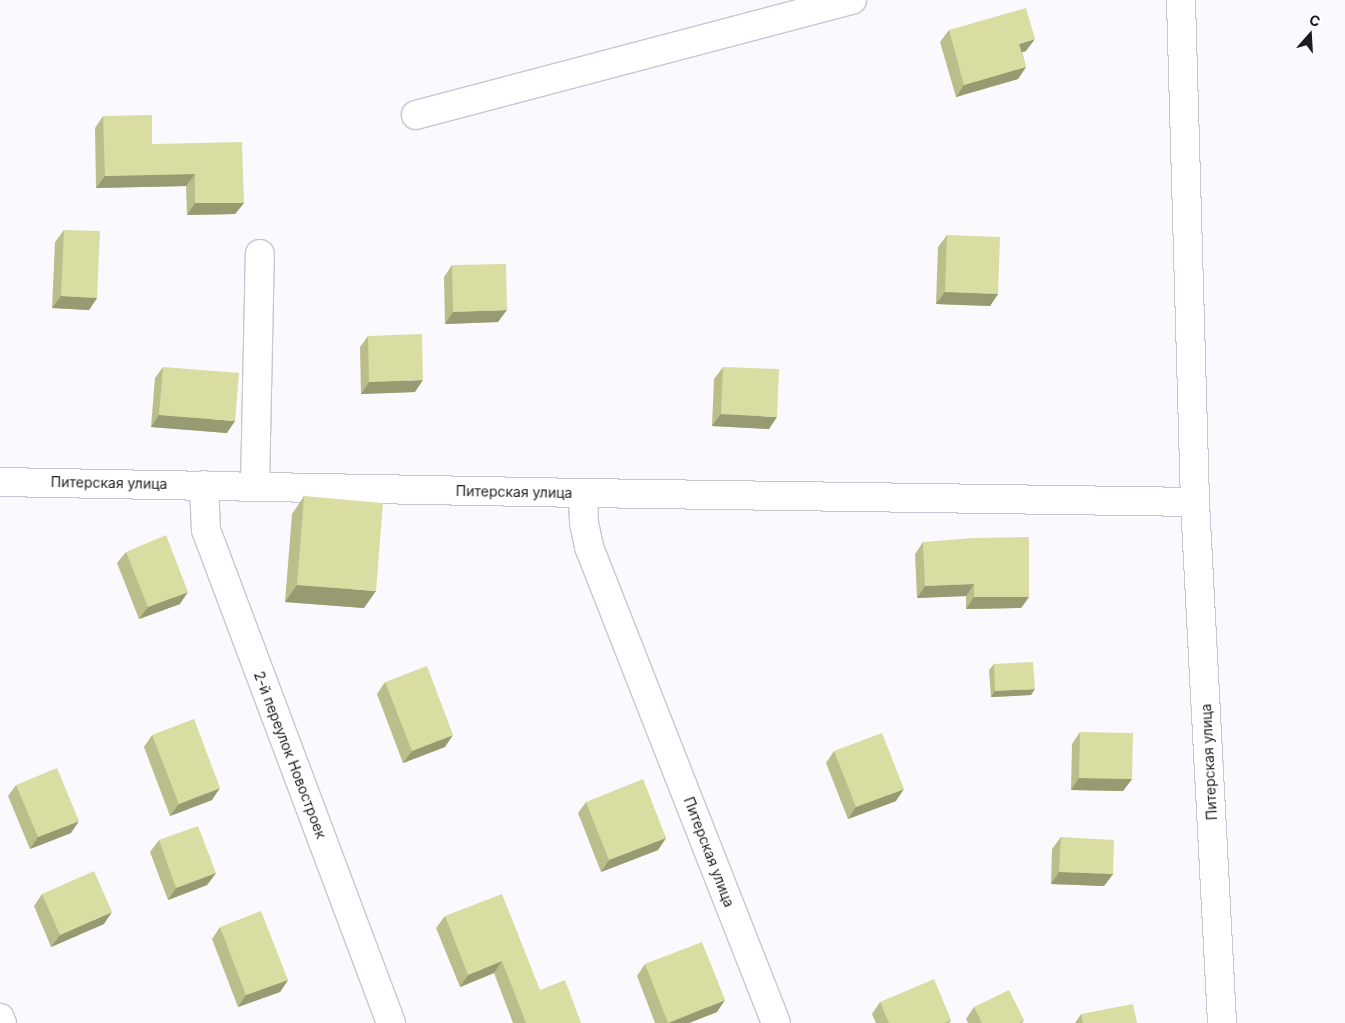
<!DOCTYPE html>
<meta charset="utf-8">
<style>
body{margin:0}
#map{position:relative;width:1345px;height:1023px;overflow:hidden;background:#faf9fe;font-family:Inter,sans-serif}
div>[style]{position:absolute}
[style*='--x']{left:calc(var(--x)*1px);top:calc(var(--y)*1px);width:calc(var(--w)*1px);rotate:calc(var(--a)*1deg)}
.roads{filter:drop-shadow(1px 0 #c9c5d3) drop-shadow(-1px 0 #c9c5d3) drop-shadow(0 1px #c9c5d3) drop-shadow(0 -1px #c9c5d3)}
.minor>*{height:28px;margin:-14px;padding:0 14px;transform-origin:14px;border-radius:14px;background:#fff}
.wall>*{inset:0;background:#bbbe8a}
.shaded-wall>*{inset:0;background:#989b71}
.building>*{inset:0;background:#d9dda1}
span{translate:-50% -50%;white-space:nowrap;text-align:center;line-height:1.15;-webkit-text-stroke:4.5px #fff;paint-order:stroke}
.street-label{font-size:14px;color:#1c1b1f}
.north{position:absolute;left:1285px;top:10px;width:50px;height:50px;-webkit-text-stroke:4px #fff;paint-order:stroke;rotate:19deg;font-size:14px;font-weight:700;line-height:20px;text-align:center;color:#1c1b1f}
.north::after{content:'';display:block;margin:auto;width:18px;height:22px;background:#1c1b1f;clip-path:polygon(50% 0,100% 100%,50% 72%,0 100%)}
</style>
<div id="map">
<div class="roads">
<div class="minor">
<i style="--x:416;--y:115;--w:451;--a:-14.8"></i>
<i style="--x:0;--y:482;--w:583;--a:1.08"></i>
<i style="--x:583;--y:493;--w:612;--a:0.84"></i>
<i style="--x:1195;--y:502;--w:502;--a:-91.6"></i>
<i style="--x:204;--y:485;--w:45;--a:87.5"></i>
<i style="--x:206;--y:530;--w:527;--a:69.43"></i>
<i style="--x:255;--y:486;--w:232;--a:-88.8"></i>
<i style="--x:583;--y:493;--w:30;--a:88"></i>
<i style="--x:584;--y:523;--w:25;--a:78"></i>
<i style="--x:589;--y:547;--w:511;--a:68.55"></i>
<i style="--x:1195;--y:502;--w:522;--a:87.03"></i>
<i style="--x:0;--y:1018;--w:5;--a:68"></i>
</div>
</div>
<div class="wall">
<i style="clip-path:polygon(949px 30px,1026px 51px,1022px 52px,1026px 67px,1018px 79px,956px 97px,940px 42px)"></i>
<i style="clip-path:polygon(103px 116px,152px 144px,244px 203px,235px 214px,187px 215px,186px 186px,96px 188px,95px 128px)"></i>
<i style="clip-path:polygon(64px 230px,97px 298px,89px 310px,52px 308px,55px 242px)"></i>
<i style="clip-path:polygon(947px 235px,998px 294px,990px 306px,936px 304px,938px 247px)"></i>
<i style="clip-path:polygon(452px 265px,498px 322px,445px 324px,444px 277px)"></i>
<i style="clip-path:polygon(368px 336px,415px 392px,361px 394px,360px 347px)"></i>
<i style="clip-path:polygon(163px 367px,227px 433px,151px 427px,155px 378px)"></i>
<i style="clip-path:polygon(723px 367px,769px 429px,712px 426px,714px 379px)"></i>
<i style="clip-path:polygon(304px 496px,364px 608px,285px 602px,292px 514px)"></i>
<i style="clip-path:polygon(923px 542px,1029px 597px,1021px 608px,966px 609px,966px 596px,917px 598px,915px 554px)"></i>
<i style="clip-path:polygon(126px 552px,180px 604px,139px 619px,117px 563px)"></i>
<i style="clip-path:polygon(994px 664px,1031px 695px,991px 697px,989px 670px)"></i>
<i style="clip-path:polygon(385px 682px,445px 747px,403px 763px,377px 694px)"></i>
<i style="clip-path:polygon(1080px 732px,1132px 779px,1123px 791px,1071px 790px,1072px 744px)"></i>
<i style="clip-path:polygon(152px 735px,212px 800px,170px 816px,144px 747px)"></i>
<i style="clip-path:polygon(834px 751px,896px 801px,848px 819px,826px 763px)"></i>
<i style="clip-path:polygon(16px 785px,71px 833px,30px 849px,8px 796px)"></i>
<i style="clip-path:polygon(586px 802px,666px 838px,658px 850px,601px 872px,578px 813px)"></i>
<i style="clip-path:polygon(1061px 837px,1113px 874px,1104px 886px,1051px 884px,1052px 849px)"></i>
<i style="clip-path:polygon(159px 840px,216px 873px,207px 885px,168px 900px,150px 852px)"></i>
<i style="clip-path:polygon(42px 894px,104px 924px,51px 947px,34px 906px)"></i>
<i style="clip-path:polygon(445px 916px,540px 990px,581px 1023px,513px 1023px,494px 973px,460px 987px,436px 928px)"></i>
<i style="clip-path:polygon(220px 927px,288px 980px,280px 992px,238px 1007px,212px 939px)"></i>
<i style="clip-path:polygon(645px 964px,717px 1012px,689px 1023px,655px 1023px,637px 976px)"></i>
<i style="clip-path:polygon(880px 1002px,951px 1020px,949px 1023px,876px 1023px,872px 1014px)"></i>
<i style="clip-path:polygon(974px 1007px,1024px 1020px,1022px 1023px,968px 1023px,966px 1019px)"></i>
<i style="clip-path:polygon(1081px 1014px,1137px 1023px,1075px 1023px)"></i>
</div>
<div class="shaded-wall">
<i style="clip-path:polygon(1035px 39px,1026px 51px,1011px 56px,1019px 44px)"></i>
<i style="clip-path:polygon(1026px 67px,1018px 79px,956px 97px,964px 85px)"></i>
<i style="clip-path:polygon(195px 174px,186px 186px,96px 188px,105px 176px)"></i>
<i style="clip-path:polygon(195px 203px,244px 203px,235px 214px,187px 215px)"></i>
<i style="clip-path:polygon(945px 292px,998px 294px,990px 306px,936px 304px)"></i>
<i style="clip-path:polygon(61px 296px,97px 298px,89px 310px,52px 308px)"></i>
<i style="clip-path:polygon(507px 310px,498px 322px,445px 324px,453px 312px)"></i>
<i style="clip-path:polygon(423px 380px,415px 392px,361px 394px,369px 382px)"></i>
<i style="clip-path:polygon(721px 414px,777px 417px,769px 429px,712px 426px)"></i>
<i style="clip-path:polygon(159px 415px,235px 421px,227px 433px,151px 427px)"></i>
<i style="clip-path:polygon(974px 584px,966px 596px,917px 598px,925px 586px)"></i>
<i style="clip-path:polygon(297px 585px,376px 591px,364px 608px,285px 602px)"></i>
<i style="clip-path:polygon(188px 592px,180px 604px,139px 619px,148px 607px)"></i>
<i style="clip-path:polygon(974px 597px,1029px 597px,1021px 608px,966px 609px)"></i>
<i style="clip-path:polygon(1035px 689px,1031px 695px,991px 697px,995px 691px)"></i>
<i style="clip-path:polygon(453px 735px,445px 747px,403px 763px,412px 751px)"></i>
<i style="clip-path:polygon(1079px 778px,1132px 779px,1123px 791px,1071px 790px)"></i>
<i style="clip-path:polygon(220px 788px,212px 800px,170px 816px,179px 804px)"></i>
<i style="clip-path:polygon(904px 789px,896px 801px,848px 819px,856px 807px)"></i>
<i style="clip-path:polygon(79px 821px,71px 833px,30px 849px,38px 837px)"></i>
<i style="clip-path:polygon(666px 838px,658px 850px,601px 872px,609px 860px)"></i>
<i style="clip-path:polygon(1059px 872px,1113px 874px,1104px 886px,1051px 884px)"></i>
<i style="clip-path:polygon(216px 873px,207px 885px,168px 900px,176px 888px)"></i>
<i style="clip-path:polygon(112px 912px,104px 924px,51px 947px,60px 935px)"></i>
<i style="clip-path:polygon(502px 961px,494px 973px,460px 987px,468px 975px)"></i>
<i style="clip-path:polygon(288px 980px,280px 992px,238px 1007px,246px 995px)"></i>
<i style="clip-path:polygon(725px 1000px,717px 1012px,689px 1023px,668px 1023px)"></i>
</div>
<div class="building">
<i style="clip-path:polygon(1026px 8px,1035px 39px,1019px 44px,1026px 67px,964px 85px,949px 30px)"></i>
<i style="clip-path:polygon(152px 115px,152px 144px,242px 142px,244px 203px,195px 203px,195px 174px,105px 176px,103px 116px)"></i>
<i style="clip-path:polygon(64px 230px,100px 231px,97px 298px,61px 296px)"></i>
<i style="clip-path:polygon(947px 235px,1000px 237px,998px 294px,945px 292px)"></i>
<i style="clip-path:polygon(506px 264px,507px 310px,453px 312px,452px 265px)"></i>
<i style="clip-path:polygon(422px 334px,423px 380px,369px 382px,368px 336px)"></i>
<i style="clip-path:polygon(163px 367px,239px 373px,235px 421px,159px 415px)"></i>
<i style="clip-path:polygon(723px 367px,779px 369px,777px 417px,721px 414px)"></i>
<i style="clip-path:polygon(304px 496px,383px 503px,376px 591px,297px 585px)"></i>
<i style="clip-path:polygon(166px 535px,188px 592px,148px 607px,126px 552px)"></i>
<i style="clip-path:polygon(1029px 537px,1029px 597px,974px 597px,974px 584px,925px 586px,923px 542px,974px 538px)"></i>
<i style="clip-path:polygon(1033px 662px,1035px 689px,995px 691px,994px 664px)"></i>
<i style="clip-path:polygon(427px 666px,453px 735px,412px 751px,385px 682px)"></i>
<i style="clip-path:polygon(194px 719px,220px 788px,179px 804px,152px 735px)"></i>
<i style="clip-path:polygon(1080px 732px,1133px 733px,1132px 779px,1079px 778px)"></i>
<i style="clip-path:polygon(882px 733px,904px 789px,856px 807px,834px 751px)"></i>
<i style="clip-path:polygon(57px 768px,79px 821px,38px 837px,16px 785px)"></i>
<i style="clip-path:polygon(643px 779px,666px 838px,609px 860px,586px 802px)"></i>
<i style="clip-path:polygon(198px 826px,216px 873px,176px 888px,159px 840px)"></i>
<i style="clip-path:polygon(1061px 837px,1114px 840px,1113px 874px,1059px 872px)"></i>
<i style="clip-path:polygon(94px 871px,112px 912px,60px 935px,42px 894px)"></i>
<i style="clip-path:polygon(502px 894px,540px 990px,565px 980px,581px 1023px,526px 1023px,502px 961px,468px 975px,445px 916px)"></i>
<i style="clip-path:polygon(261px 911px,288px 980px,246px 995px,220px 927px)"></i>
<i style="clip-path:polygon(702px 942px,725px 1000px,668px 1023px,645px 964px)"></i>
<i style="clip-path:polygon(934px 979px,951px 1020px,944px 1023px,889px 1023px,880px 1002px)"></i>
<i style="clip-path:polygon(1009px 990px,1024px 1020px,1019px 1023px,982px 1023px,974px 1007px)"></i>
<i style="clip-path:polygon(1133px 1004px,1137px 1023px,1083px 1023px,1081px 1014px)"></i>
</div>
<div class="street-label">
<span style="left:109px;top:483px;rotate:1deg">Питерская улица</span>
<span style="left:514px;top:492px;rotate:1deg">Питерская улица</span>
<span style="left:290px;top:755px;rotate:69deg">2-й переулок Новостроек</span>
<span style="left:1209px;top:762px;rotate:-93deg">Питерская улица</span>
<span style="left:709px;top:852px;rotate:69deg">Питерская улица</span>
</div>
<div class="north">С</div>
</div>
